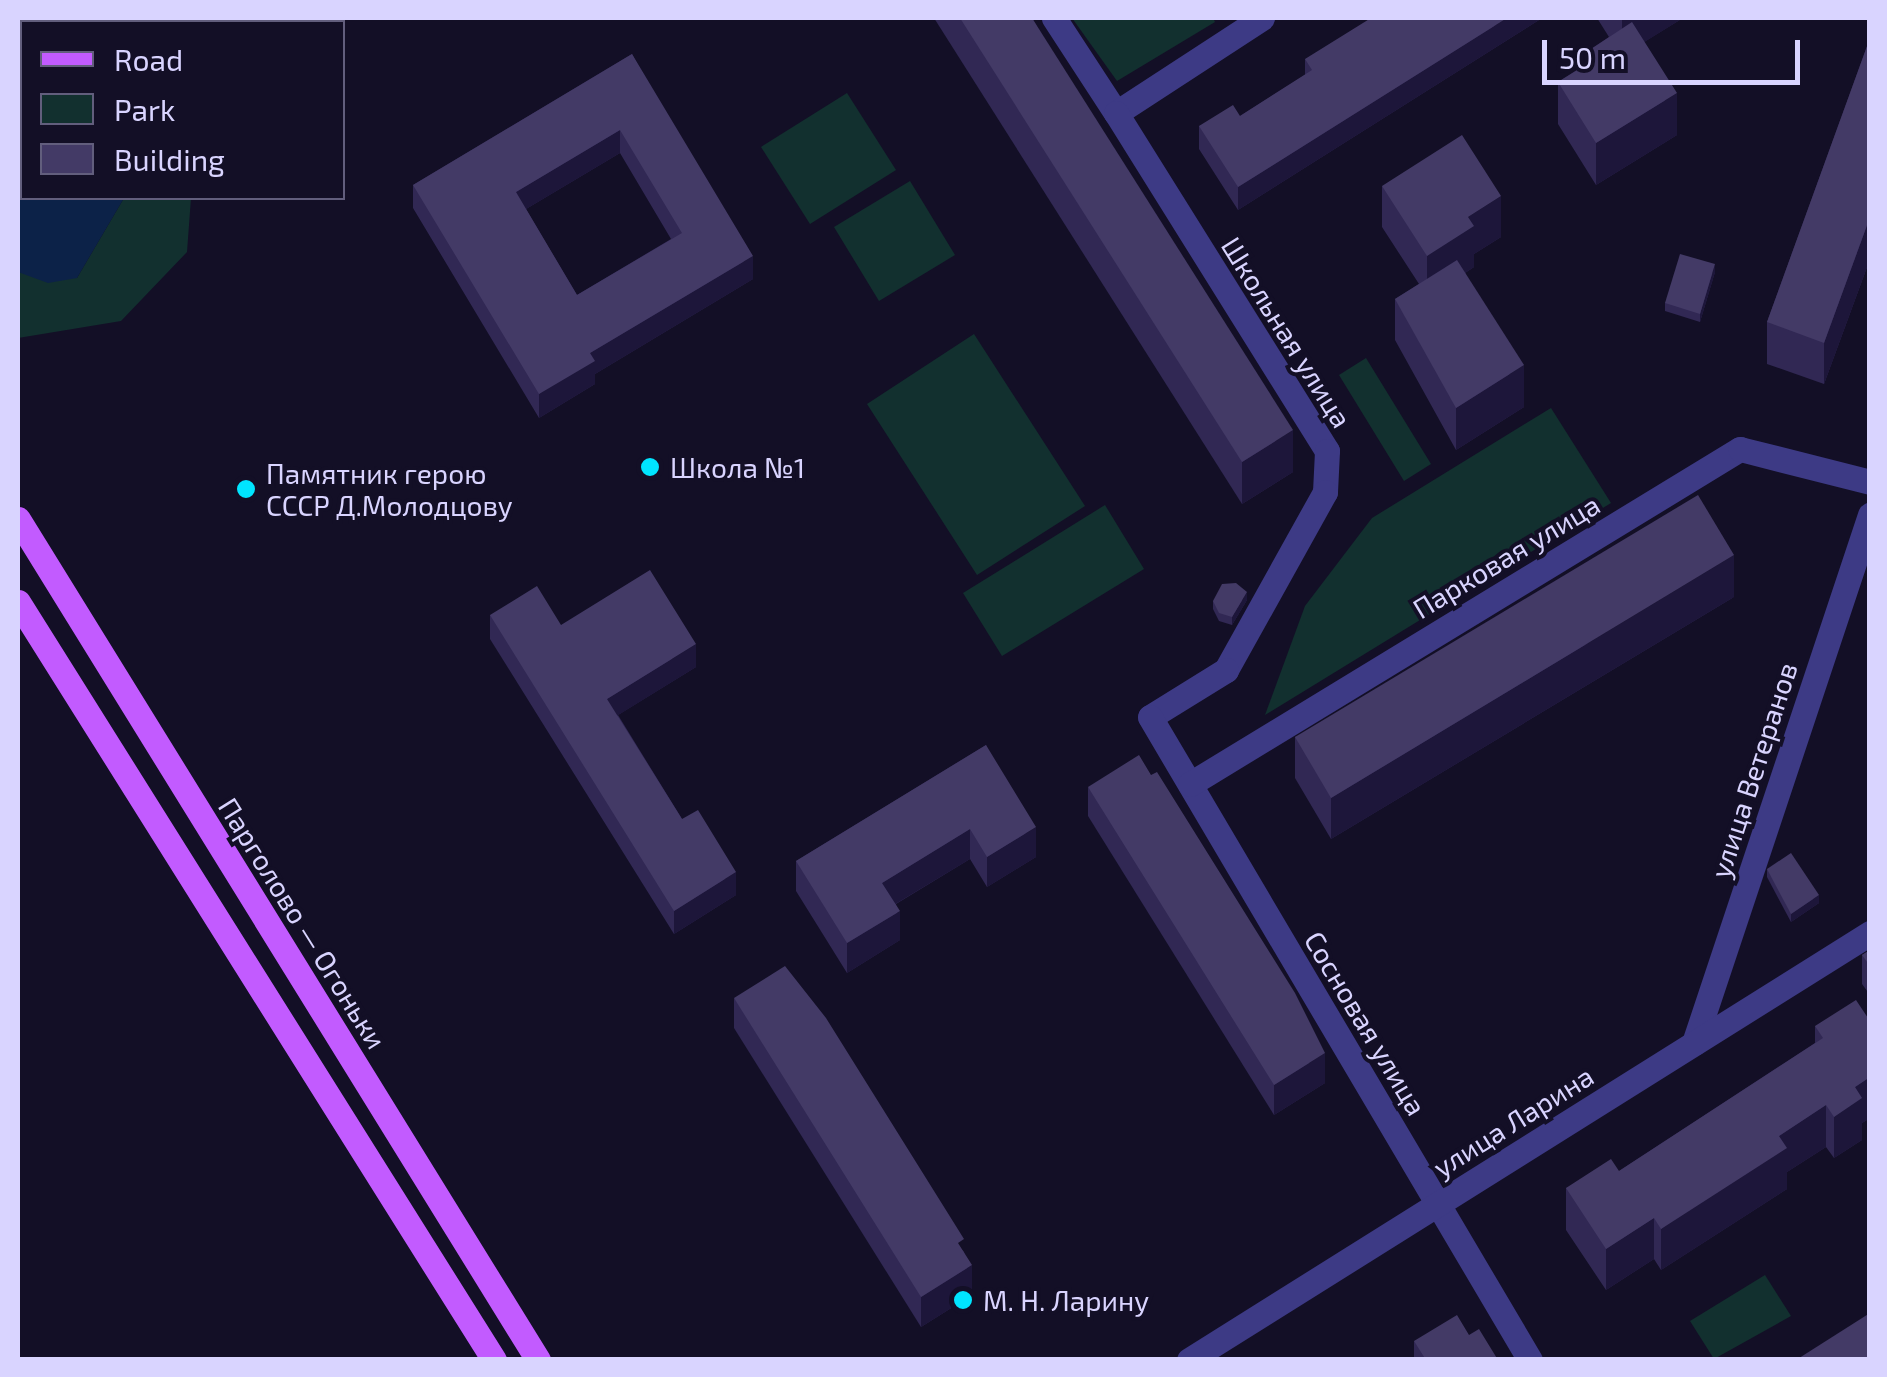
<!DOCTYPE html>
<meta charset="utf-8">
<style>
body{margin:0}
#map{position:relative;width:1887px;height:1377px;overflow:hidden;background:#130f26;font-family:"Exo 2",sans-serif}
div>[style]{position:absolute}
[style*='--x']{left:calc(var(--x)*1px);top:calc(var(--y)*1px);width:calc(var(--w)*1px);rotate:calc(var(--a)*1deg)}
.green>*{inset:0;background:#12302f}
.water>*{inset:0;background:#0c2248}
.minor>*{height:25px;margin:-12.5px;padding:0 12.5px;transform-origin:12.5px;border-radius:12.5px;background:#3d3a85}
.major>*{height:25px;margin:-12.5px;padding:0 12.5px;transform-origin:12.5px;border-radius:12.5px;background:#c25bff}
.wall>*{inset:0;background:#312854}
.shaded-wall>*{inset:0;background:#1d163a}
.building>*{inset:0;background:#433a66}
.dots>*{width:28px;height:28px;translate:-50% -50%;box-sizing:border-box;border:5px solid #130f26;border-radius:50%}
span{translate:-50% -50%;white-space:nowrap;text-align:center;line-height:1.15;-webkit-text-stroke:8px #130f26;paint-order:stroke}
.street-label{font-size:28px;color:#d9d4ff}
.poi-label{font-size:28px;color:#d9d4ff}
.left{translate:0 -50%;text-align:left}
.frame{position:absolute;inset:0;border:20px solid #d9d4ff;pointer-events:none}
.legend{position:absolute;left:20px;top:20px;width:325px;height:180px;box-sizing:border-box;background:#130f26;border:2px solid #625e7d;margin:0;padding:12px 18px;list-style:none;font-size:30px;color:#d9d4ff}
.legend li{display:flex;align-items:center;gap:20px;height:50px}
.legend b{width:50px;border:2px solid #625e7d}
.scale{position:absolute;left:1542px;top:40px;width:258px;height:45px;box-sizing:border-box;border:5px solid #d9d4ff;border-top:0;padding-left:12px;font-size:30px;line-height:35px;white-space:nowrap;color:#d9d4ff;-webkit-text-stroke:8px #130f26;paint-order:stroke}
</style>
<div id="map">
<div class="green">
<i style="clip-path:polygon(1072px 18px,1213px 18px,1215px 22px,1117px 81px)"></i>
<i style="clip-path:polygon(847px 93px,896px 170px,810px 224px,761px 147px)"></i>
<i style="clip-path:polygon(910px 181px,955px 255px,879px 301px,834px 227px)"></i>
<i style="clip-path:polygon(124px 198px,191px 198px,187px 252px,121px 321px,18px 338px,18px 272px,77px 278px)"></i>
<i style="clip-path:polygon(974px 334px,1085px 506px,977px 575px,867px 404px)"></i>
<i style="clip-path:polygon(1366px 358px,1431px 464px,1404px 481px,1339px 375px)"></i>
<i style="clip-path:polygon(1551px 408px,1611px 503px,1265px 715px,1305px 606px,1372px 518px)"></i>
<i style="clip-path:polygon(1105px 505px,1144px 569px,1002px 656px,963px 593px)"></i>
<i style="clip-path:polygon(1765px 1275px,1791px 1316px,1714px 1359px,1690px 1321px)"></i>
</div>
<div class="water">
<i style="clip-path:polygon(18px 18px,244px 18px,22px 22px,22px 198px,124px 198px,77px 278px,48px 283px,18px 272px)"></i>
</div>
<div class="minor">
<i style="--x:1054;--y:18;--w:113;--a:56.9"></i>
<i style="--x:1262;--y:18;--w:174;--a:146.9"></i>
<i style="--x:1116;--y:113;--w:398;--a:58"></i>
<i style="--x:1327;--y:451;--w:41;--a:92.8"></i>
<i style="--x:1325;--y:492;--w:204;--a:119.1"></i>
<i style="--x:1226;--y:670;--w:89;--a:148.3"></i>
<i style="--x:1150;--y:717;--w:747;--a:59.42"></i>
<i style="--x:1190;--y:784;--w:644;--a:-31.35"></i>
<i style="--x:1740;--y:449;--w:134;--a:14.2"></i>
<i style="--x:1694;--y:1043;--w:557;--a:-71.57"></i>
<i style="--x:1189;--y:1360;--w:804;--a:-32.09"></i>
</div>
<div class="major">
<i style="--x:18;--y:519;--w:989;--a:58.27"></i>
<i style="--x:18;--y:602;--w:895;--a:57.87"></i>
</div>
<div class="wall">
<i style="clip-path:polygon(934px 18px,1032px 18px,1293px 472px,1242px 504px)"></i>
<i style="clip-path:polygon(1539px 18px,1539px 20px,1238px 210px,1199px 149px,1199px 126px,1240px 116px,1305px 75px,1305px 59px)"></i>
<i style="clip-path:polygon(1597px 18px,1683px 18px,1644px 42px,1677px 135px,1596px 185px,1558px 124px,1558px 82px,1585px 65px,1585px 53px,1609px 37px)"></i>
<i style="clip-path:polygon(1870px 38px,1870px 259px,1824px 384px,1767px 364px,1767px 322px)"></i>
<i style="clip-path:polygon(evenodd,632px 54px,753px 279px,595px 374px,595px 384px,539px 418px,413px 208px,413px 185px,632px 54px,620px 153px,671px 239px,577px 295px,526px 209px,620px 153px)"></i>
<i style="clip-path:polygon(1382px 186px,1501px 237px,1474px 254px,1474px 267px,1465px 273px,1524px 407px,1456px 450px,1395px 340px,1395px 299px,1419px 284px,1382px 227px)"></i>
<i style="clip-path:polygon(1715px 272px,1700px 322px,1665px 311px,1665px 303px)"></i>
<i style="clip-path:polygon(1734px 597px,1331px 839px,1295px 778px,1295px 737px)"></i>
<i style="clip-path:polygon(1247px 600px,1232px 625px,1219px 621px,1213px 609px,1213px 601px)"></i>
<i style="clip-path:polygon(490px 615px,561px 625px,696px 667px,618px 715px,682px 819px,736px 895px,674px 934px,490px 639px)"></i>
<i style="clip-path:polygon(986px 745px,1036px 857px,987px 887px,970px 859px,896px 904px,900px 940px,847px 973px,796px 891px,796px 861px)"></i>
<i style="clip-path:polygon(1088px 787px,1325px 1083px,1274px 1115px,1088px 816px)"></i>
<i style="clip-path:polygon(1767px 869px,1819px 903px,1791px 922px,1767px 877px)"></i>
<i style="clip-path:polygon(1870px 950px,1870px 995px,1862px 984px,1862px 955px)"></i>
<i style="clip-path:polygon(734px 998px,964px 1252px,972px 1295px,921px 1327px,734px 1028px)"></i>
<i style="clip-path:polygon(1870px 1021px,1870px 1118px,1862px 1123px,1862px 1140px,1834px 1158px,1826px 1147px,1787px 1172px,1787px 1189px,1661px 1270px,1654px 1259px,1606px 1290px,1566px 1230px,1566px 1188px,1619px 1171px,1815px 1043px,1815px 1026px)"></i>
<i style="clip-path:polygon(1469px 1335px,1498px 1360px,1414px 1360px,1414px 1341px)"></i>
</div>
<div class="shaded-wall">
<i style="clip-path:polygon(1507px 18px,1539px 18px,1539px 20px,1238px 210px,1238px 187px)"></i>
<i style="clip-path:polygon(1622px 18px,1683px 18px,1622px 56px)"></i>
<i style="clip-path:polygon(1677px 93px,1677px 135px,1596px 185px,1596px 143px)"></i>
<i style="clip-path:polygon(620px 130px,620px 153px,516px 215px,516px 192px)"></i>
<i style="clip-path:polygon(1501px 196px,1501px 237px,1474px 254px,1474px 267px,1427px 298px,1427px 256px,1468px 217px)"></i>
<i style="clip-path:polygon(1870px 217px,1870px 259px,1824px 384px,1824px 343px)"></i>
<i style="clip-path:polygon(753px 256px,753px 279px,595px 374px,595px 384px,539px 418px,539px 394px,590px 353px)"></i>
<i style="clip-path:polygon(1715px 264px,1715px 272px,1700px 322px,1700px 314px)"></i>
<i style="clip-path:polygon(1524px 365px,1524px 407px,1456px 450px,1456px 408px)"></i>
<i style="clip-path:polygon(1293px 430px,1293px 472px,1242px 504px,1242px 462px)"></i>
<i style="clip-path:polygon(1734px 555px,1734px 597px,1331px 839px,1331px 798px)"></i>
<i style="clip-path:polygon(1247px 592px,1247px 600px,1232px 625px,1232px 617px)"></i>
<i style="clip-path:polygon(696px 644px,696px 667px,607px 722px,607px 699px)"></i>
<i style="clip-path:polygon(1036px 827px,1036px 857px,987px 887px,987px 857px)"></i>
<i style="clip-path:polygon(970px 829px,970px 859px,882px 912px,882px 883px)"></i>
<i style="clip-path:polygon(736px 872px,736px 895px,674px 934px,674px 911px)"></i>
<i style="clip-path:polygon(1819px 895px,1819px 903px,1791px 922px,1791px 914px)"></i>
<i style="clip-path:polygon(900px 911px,900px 940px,847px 973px,847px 943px)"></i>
<i style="clip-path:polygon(1325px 1053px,1325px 1083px,1274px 1115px,1274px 1085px)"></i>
<i style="clip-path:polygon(1870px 1077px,1870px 1118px,1862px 1123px,1862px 1140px,1834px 1158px,1834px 1117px,1855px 1087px)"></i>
<i style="clip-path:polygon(1826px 1105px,1826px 1147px,1787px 1172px,1787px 1189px,1661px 1270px,1661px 1229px,1779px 1136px)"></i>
<i style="clip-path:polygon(1654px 1218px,1654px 1259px,1606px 1290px,1606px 1249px)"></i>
<i style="clip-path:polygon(972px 1265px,972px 1295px,921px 1327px,921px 1297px)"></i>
</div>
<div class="building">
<i style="clip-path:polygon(960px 18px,1032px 18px,1293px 430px,1242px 462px)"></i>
<i style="clip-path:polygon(1371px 18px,1507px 18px,1238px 187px,1199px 126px,1233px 105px,1240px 116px,1312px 70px,1305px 59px)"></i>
<i style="clip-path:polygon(1632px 22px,1677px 93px,1596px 143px,1558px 82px,1590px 62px,1585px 53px)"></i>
<i style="clip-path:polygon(1870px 38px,1870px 217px,1824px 343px,1767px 322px)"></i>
<i style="clip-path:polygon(evenodd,632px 54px,753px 256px,590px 353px,595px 361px,539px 394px,413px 185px,632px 54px,620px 130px,682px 233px,577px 295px,516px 192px,620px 130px)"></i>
<i style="clip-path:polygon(1462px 135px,1501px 196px,1468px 217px,1474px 226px,1427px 256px,1382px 186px)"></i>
<i style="clip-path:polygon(1680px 254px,1715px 264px,1700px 314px,1665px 303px)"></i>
<i style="clip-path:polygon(1457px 260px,1524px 365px,1456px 408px,1395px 299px)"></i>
<i style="clip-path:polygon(1698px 495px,1734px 555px,1331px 798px,1295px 737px)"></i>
<i style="clip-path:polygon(650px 570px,696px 644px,607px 699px,682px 819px,698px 810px,736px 872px,674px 911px,490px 615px,537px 586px,561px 625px)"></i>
<i style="clip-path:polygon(1236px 583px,1247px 592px,1232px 617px,1219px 613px,1213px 601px,1222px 584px)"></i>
<i style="clip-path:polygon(986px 745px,1036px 827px,987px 857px,970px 829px,882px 883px,900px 911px,847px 943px,796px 861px)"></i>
<i style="clip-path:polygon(1139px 755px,1151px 775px,1157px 772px,1295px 993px,1325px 1053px,1274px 1085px,1088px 787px)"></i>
<i style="clip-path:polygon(1791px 853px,1819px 895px,1791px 914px,1767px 869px)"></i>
<i style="clip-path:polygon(1870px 950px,1870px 966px,1862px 955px)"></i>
<i style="clip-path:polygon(785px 966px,826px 1018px,964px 1239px,958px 1243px,972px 1265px,921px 1297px,734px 998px)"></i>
<i style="clip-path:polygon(1856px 1000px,1870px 1021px,1870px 1077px,1855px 1087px,1862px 1098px,1834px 1117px,1826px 1105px,1779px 1136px,1787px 1148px,1661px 1229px,1654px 1218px,1606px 1249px,1566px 1188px,1611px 1159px,1619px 1171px,1823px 1038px,1815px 1026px)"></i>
<i style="clip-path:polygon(1870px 1313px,1870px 1360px,1796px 1360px)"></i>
<i style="clip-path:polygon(1457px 1315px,1469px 1335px,1479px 1329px,1498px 1360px,1426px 1360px,1414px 1341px)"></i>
</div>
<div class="dots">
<i style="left:650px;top:467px;background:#00e5ff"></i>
<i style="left:246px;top:489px;background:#00e5ff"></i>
<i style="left:963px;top:1300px;background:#00e5ff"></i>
</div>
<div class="street-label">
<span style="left:1287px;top:332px;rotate:58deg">Школьная улица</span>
<span style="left:1506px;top:556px;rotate:-31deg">Парковая улица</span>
<span style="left:1753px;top:770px;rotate:-72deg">улица Ветеранов</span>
<span style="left:303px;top:923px;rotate:58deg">Парголово — Огоньки</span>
<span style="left:1366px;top:1023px;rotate:59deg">Сосновая улица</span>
<span style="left:1513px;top:1121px;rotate:-32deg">улица Ларина</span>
</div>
<div class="poi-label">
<span class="left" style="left:670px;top:467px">Школа №1</span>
<span class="left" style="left:266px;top:489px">Памятник герою<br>СССР Д.Молодцову</span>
<span class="left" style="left:983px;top:1300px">М. Н. Ларину</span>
</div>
<div class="frame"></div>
<ul class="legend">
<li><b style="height:12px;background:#c25bff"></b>Road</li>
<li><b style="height:28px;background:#12302f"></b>Park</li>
<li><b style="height:28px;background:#433a66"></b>Building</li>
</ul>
<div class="scale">50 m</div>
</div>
